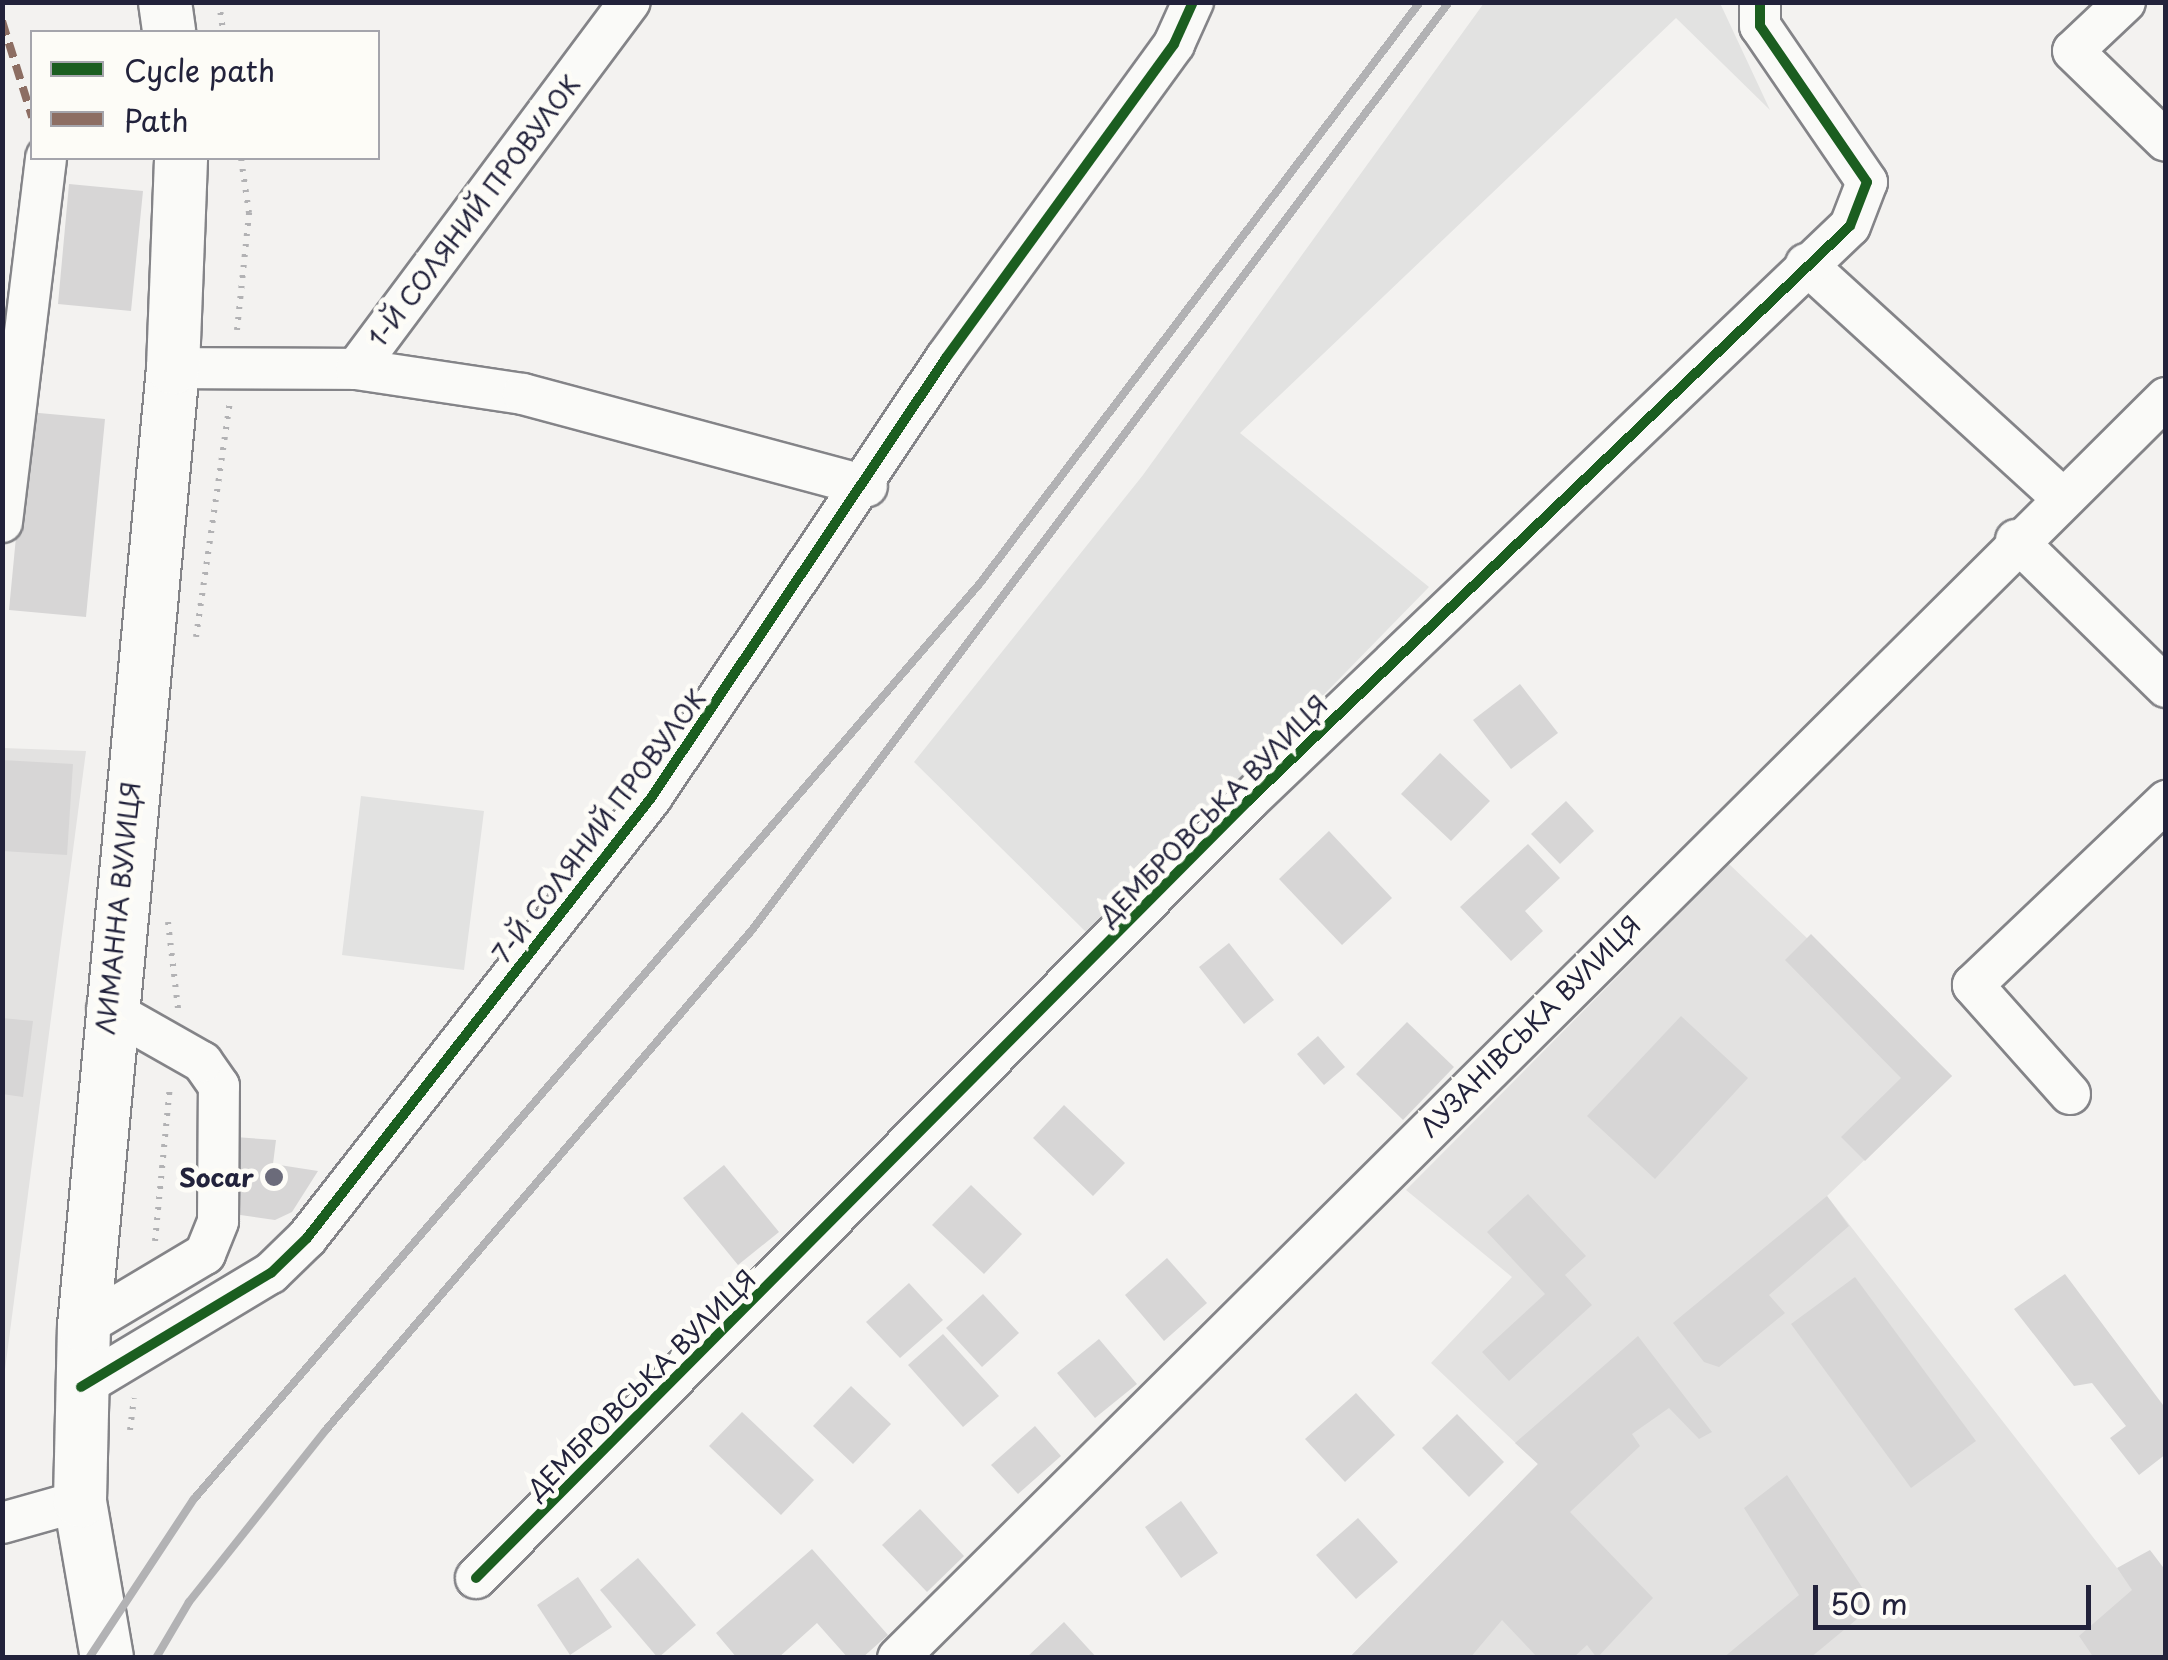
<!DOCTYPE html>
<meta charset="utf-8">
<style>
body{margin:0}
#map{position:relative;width:2168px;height:1660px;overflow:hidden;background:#f3f2f0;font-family:"Playpen Sans",sans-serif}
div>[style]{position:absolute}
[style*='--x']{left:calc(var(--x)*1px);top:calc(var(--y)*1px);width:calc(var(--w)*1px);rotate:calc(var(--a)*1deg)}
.built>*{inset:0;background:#e3e2e1}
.green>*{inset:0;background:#e2e2e1}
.building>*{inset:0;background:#d7d6d6}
.path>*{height:6px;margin-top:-3px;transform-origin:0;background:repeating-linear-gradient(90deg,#b2b2b4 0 2.5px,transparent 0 10.5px)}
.roads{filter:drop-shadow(2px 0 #848488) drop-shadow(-2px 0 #848488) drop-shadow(0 2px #848488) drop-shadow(0 -2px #848488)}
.minor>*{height:40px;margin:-20px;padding:0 20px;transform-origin:20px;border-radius:20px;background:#fafaf8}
.major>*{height:52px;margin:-26px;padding:0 26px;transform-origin:26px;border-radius:26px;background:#fafaf8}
.rail>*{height:8px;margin:-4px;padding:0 4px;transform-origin:4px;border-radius:4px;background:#b2b2b4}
.quiet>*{height:8px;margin-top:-4px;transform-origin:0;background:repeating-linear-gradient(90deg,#8d6e63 0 15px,transparent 0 23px)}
.cycleway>*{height:10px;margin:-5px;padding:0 5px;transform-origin:5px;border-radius:5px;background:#1b5e20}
.dots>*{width:28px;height:28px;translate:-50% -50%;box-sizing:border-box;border:5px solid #fdfcf7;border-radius:50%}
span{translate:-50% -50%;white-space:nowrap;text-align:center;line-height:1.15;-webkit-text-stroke:10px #fdfcf7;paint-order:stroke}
.street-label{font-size:25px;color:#22223b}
.poi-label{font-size:25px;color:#22223b;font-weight:700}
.right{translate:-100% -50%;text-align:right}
.frame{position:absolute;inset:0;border:5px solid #22223b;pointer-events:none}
.legend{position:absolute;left:30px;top:30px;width:350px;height:130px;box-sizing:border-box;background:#fdfcf7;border:2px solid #a5a5ac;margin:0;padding:12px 18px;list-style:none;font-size:30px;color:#22223b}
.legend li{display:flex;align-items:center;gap:20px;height:50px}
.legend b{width:50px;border:2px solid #a5a5ac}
.scale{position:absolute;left:1813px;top:1585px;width:278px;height:45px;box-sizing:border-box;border:5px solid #22223b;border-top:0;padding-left:12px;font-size:30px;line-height:35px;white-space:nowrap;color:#22223b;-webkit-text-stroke:8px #fdfcf7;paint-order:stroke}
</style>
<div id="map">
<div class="built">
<i style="clip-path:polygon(3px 748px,86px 751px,3px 1385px)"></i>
<i style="clip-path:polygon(1729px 864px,1952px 1076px,1827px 1196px,2117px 1568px,2165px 1635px,2165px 1657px,1349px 1658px,1538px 1464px,1431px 1363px,1512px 1277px,1406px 1190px)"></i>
</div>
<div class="green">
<i style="clip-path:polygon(1484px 3px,1720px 3px,1770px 110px,1676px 18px,1240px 433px,1429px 587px,1089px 935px,914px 762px,1143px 475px)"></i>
<i style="clip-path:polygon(361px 796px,484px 811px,464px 970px,342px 955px)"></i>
</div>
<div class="building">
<i style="clip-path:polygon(69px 184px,143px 191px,131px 311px,58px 304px)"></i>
<i style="clip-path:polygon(28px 412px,105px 419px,86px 617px,9px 610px)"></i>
<i style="clip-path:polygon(1520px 684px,1558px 733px,1511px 769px,1473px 720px)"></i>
<i style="clip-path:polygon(1440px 753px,1490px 801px,1451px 841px,1401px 794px)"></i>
<i style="clip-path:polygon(2px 760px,73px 764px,67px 855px,2px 851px)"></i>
<i style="clip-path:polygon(1566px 801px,1594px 831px,1560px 864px,1531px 834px)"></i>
<i style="clip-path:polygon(1329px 831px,1392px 898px,1342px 945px,1279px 879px)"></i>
<i style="clip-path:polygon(1528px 844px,1560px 878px,1525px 911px,1543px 931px,1511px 961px,1460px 907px)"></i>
<i style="clip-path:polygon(1811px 934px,1952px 1076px,1865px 1161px,1841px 1137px,1901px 1078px,1785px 960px)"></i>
<i style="clip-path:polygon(1229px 943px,1274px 1000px,1244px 1024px,1199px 967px)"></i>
<i style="clip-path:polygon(1681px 1016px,1748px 1078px,1655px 1179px,1587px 1116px)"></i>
<i style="clip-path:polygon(2px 1018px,33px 1021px,23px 1097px,2px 1094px)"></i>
<i style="clip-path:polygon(1407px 1022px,1454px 1067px,1403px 1120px,1356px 1074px)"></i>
<i style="clip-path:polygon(1318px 1036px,1345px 1067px,1324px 1085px,1297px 1054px)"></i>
<i style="clip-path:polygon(1064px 1105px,1125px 1163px,1093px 1196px,1033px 1138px)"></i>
<i style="clip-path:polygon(235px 1137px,276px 1140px,273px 1164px,318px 1171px,292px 1212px,275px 1220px,227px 1213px)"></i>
<i style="clip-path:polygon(724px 1165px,779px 1232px,738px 1265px,683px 1198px)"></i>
<i style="clip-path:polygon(971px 1185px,1022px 1234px,984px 1274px,932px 1225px)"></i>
<i style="clip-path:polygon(1528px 1194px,1586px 1256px,1565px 1275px,1592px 1305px,1509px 1381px,1482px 1352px,1545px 1294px,1487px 1232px)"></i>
<i style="clip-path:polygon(1827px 1196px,1849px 1226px,1769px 1295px,1785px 1313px,1719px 1367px,1704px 1362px,1673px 1323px)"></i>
<i style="clip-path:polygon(1167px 1258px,1207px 1303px,1164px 1341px,1125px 1295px)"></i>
<i style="clip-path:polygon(2065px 1274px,2166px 1409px,2166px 1454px,2139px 1475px,2110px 1438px,2126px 1426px,2092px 1383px,2074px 1386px,2014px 1309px)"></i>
<i style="clip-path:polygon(1855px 1277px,1976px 1441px,1911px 1488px,1791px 1324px)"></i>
<i style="clip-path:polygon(909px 1283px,943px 1320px,900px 1358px,866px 1322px)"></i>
<i style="clip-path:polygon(983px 1294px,1019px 1333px,982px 1367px,946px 1328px)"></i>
<i style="clip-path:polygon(943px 1334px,999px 1396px,963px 1427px,908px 1365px)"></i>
<i style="clip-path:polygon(1638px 1336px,1712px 1432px,1699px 1439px,1669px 1408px,1632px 1434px,1640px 1446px,1570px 1512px,1653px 1598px,1597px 1658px,1587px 1645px,1573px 1658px,1538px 1658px,1502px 1620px,1470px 1658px,1349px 1658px,1538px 1464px,1515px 1443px)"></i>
<i style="clip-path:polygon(1099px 1339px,1137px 1384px,1095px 1418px,1057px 1373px)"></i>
<i style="clip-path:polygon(851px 1386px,891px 1424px,853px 1464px,813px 1426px)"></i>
<i style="clip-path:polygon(1356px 1393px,1395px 1435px,1345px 1482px,1305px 1439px)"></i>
<i style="clip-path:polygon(742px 1412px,814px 1480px,781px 1515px,709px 1446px)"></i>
<i style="clip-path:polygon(1457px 1414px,1504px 1462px,1469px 1497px,1422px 1448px)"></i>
<i style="clip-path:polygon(1035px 1426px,1061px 1456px,1018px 1494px,991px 1465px)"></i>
<i style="clip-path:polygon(1787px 1475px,1874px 1605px,1810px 1658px,1723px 1658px,1799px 1595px,1744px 1508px)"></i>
<i style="clip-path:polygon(1181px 1501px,1218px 1553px,1181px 1578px,1145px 1527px)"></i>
<i style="clip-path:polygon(920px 1509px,964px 1556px,927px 1592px,882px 1545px)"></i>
<i style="clip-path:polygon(1358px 1518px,1398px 1562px,1356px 1599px,1316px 1555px)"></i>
<i style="clip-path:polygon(812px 1549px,888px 1635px,862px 1658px,848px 1658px,817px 1623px,778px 1658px,737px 1658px,716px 1633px)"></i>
<i style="clip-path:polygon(2150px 1550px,2166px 1571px,2166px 1658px,2094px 1658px,2079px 1636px,2132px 1590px,2117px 1568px)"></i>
<i style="clip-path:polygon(638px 1558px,696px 1625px,658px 1658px,600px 1590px)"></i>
<i style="clip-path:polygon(578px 1577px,612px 1627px,570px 1655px,537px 1605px)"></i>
<i style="clip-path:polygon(1064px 1622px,1097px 1658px,1026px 1658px)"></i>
</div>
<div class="path">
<i style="--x:219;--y:2;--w:30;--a:82"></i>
<i style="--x:237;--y:330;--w:118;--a:-84.1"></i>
<i style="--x:249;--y:213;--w:56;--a:-98.3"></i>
<i style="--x:196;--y:637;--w:237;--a:-81.8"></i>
<i style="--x:168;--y:922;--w:87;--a:83.4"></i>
<i style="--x:155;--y:1241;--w:157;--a:-84.5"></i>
<i style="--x:130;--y:1430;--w:32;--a:-83"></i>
</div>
<div class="roads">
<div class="minor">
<i style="--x:2125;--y:2;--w:71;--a:136.7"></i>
<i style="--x:2073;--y:51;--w:129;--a:44.1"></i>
<i style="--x:1806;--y:264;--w:345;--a:42.4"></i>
<i style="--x:173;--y:368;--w:183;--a:0.3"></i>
<i style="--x:356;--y:369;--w:458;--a:-53.3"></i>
<i style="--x:356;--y:369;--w:169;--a:8.5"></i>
<i style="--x:523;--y:394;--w:356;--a:15"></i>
<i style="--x:2;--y:522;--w:367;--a:-83.1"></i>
<i style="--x:2016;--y:540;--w:210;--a:44.4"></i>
<i style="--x:2070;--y:1094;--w:146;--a:-131.7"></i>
<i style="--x:1973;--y:985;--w:267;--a:-43.6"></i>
<i style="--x:84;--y:1326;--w:141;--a:-30.8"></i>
<i style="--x:205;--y:1254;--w:35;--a:-68"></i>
<i style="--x:218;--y:1221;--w:135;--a:-89.6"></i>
<i style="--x:219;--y:1086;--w:29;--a:-125"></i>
<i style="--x:202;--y:1062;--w:109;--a:-150.4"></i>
<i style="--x:81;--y:1387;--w:222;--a:-31"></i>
<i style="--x:271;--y:1273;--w:50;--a:-44.2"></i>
<i style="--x:307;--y:1238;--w:559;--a:-51.98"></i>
<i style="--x:651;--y:798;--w:530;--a:-56.16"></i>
<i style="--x:946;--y:358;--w:388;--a:-54"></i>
<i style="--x:1174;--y:44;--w:46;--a:-65.7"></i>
<i style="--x:2;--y:1523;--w:81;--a:-15.8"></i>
<i style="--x:476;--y:1578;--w:1095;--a:-45.18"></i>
<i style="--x:1248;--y:801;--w:832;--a:-43.69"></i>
<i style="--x:1850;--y:226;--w:47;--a:-68.9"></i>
<i style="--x:1867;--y:182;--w:189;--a:-124.4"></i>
<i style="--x:1760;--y:26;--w:24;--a:-90"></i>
<i style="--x:898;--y:1658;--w:1788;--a:-44.82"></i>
</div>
<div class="major">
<i style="--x:165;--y:2;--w:30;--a:82"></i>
<i style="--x:107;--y:1658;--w:159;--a:-99.8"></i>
<i style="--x:80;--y:1501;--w:175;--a:-88.7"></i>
<i style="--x:84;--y:1326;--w:962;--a:-84.69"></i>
<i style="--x:173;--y:368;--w:210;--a:-87.8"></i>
</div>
</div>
<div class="rail">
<i style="--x:89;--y:1658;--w:191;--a:-56.6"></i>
<i style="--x:194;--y:1499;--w:1208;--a:-49.36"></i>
<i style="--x:981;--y:582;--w:727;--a:-52.88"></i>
<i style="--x:156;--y:1658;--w:65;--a:-59.5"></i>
<i style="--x:189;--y:1602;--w:218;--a:-51.5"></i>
<i style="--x:325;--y:1431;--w:658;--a:-49.56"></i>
<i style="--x:752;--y:930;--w:1161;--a:-53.09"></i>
</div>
<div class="quiet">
<i style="--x:2;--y:21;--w:101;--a:72.6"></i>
</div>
<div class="cycleway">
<i style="--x:81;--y:1387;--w:222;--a:-31"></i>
<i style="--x:271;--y:1273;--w:50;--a:-44.2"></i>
<i style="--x:307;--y:1238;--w:559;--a:-51.98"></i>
<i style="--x:651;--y:798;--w:530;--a:-56.16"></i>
<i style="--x:946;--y:358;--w:388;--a:-54"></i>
<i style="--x:1174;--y:44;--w:46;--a:-65.7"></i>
<i style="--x:476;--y:1578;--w:1095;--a:-45.18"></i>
<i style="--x:1248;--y:801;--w:832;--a:-43.69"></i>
<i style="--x:1850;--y:226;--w:47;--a:-68.9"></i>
<i style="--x:1867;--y:182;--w:189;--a:-124.4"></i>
<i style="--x:1760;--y:26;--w:24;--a:-90"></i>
</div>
<div class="dots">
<i style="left:274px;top:1177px;background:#6b6b7a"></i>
</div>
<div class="street-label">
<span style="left:474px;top:211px;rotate:-53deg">1-Й СОЛЯНИЙ ПРОВУЛОК</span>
<span style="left:1213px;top:810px;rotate:-45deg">ДЕМБРОВСЬКА ВУЛИЦЯ</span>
<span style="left:599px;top:826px;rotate:-53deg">7-Й СОЛЯНИЙ ПРОВУЛОК</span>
<span style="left:118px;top:908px;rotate:-84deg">ЛИМАННА ВУЛИЦЯ</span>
<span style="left:1530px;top:1026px;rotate:-45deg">ЛУЗАНІВСЬКА ВУЛИЦЯ</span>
<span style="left:641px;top:1384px;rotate:-45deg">ДЕМБРОВСЬКА ВУЛИЦЯ</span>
</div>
<div class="poi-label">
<span class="right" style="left:254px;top:1177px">Socar</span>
</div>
<div class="frame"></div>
<ul class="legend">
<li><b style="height:12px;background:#1b5e20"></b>Cycle path</li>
<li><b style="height:12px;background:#8d6e63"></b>Path</li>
</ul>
<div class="scale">50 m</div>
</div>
